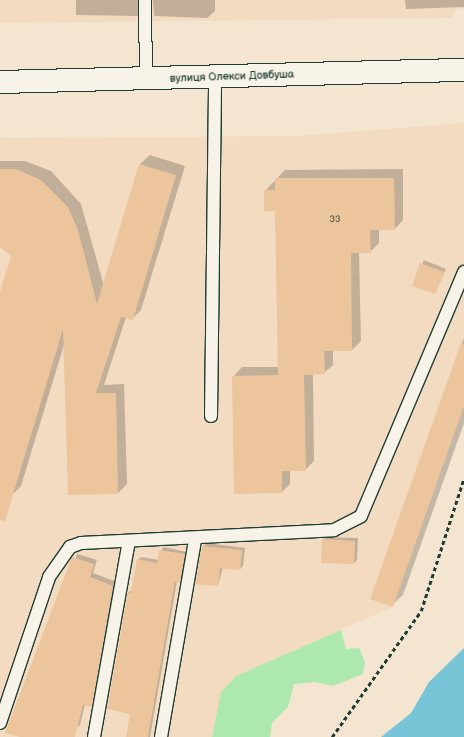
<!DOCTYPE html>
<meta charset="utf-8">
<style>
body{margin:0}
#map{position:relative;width:464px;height:737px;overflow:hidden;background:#f4e5d1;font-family:"Balsamiq Sans",sans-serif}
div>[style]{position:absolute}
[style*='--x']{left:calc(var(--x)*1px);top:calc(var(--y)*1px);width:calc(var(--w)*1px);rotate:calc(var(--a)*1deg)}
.built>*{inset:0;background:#f2dbc1}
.green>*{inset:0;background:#ade8ae}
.water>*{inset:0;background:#79c5d8}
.shadow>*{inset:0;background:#0003}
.building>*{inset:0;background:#ecc59c}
.path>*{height:2.5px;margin-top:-1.25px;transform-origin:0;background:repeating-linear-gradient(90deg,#1f3d34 0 4px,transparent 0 7px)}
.roads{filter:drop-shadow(1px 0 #1f3d34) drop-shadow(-1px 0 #1f3d34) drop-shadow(0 1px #1f3d34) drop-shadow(0 -1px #1f3d34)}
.service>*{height:12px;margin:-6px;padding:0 6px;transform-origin:6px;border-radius:6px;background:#f7f3e8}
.minor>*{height:22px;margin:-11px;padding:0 11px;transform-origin:11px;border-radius:11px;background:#f7f3e8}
span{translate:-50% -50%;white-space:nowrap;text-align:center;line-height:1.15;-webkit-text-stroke:3.5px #f7f3e8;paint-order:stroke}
.number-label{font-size:9px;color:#525f4e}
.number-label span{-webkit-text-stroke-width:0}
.street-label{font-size:11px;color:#1f3d34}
</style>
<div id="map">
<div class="built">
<i style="clip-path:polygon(0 0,464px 0,464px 8px,457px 9px,452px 18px,0 23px)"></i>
<i style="clip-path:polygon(464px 123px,464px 406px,393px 607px,236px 676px,221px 692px,212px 737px,0 737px,0 138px,297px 136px)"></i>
</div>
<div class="green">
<i style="clip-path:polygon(341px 630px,346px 649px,359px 648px,365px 662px,363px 674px,333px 686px,315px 682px,294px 684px,288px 707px,272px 723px,270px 737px,212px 737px,221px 692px,236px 676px)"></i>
</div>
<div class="water">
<i style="clip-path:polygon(464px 648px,464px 737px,381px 737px,411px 713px,429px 682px)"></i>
</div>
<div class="shadow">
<i style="clip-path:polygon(76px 0,144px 0,144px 10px,137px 16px,76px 15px)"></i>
<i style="clip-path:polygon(153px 0,215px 0,215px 11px,207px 18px,154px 16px)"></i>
<i style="clip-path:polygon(405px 0,464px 0,464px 7px,406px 9px)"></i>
<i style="clip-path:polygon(150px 155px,185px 166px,141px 310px,132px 319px,126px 317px,104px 385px,124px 384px,127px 484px,118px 493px,64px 345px,21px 486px,12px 495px,0 492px,0 296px,12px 256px,0 245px,0 161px,25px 161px,51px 171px,81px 204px,104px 286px,140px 164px)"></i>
<i style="clip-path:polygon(403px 169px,403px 220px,395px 229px,379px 229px,379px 243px,370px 252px,359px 252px,361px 341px,352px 350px,333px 350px,333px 365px,324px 373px,313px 374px,314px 461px,305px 470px,290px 470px,290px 484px,282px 492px,234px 376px,242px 367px,279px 367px,276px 210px,265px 191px,285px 170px)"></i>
<i style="clip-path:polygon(424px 260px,446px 269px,435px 293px,413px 285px)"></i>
<i style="clip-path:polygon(464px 338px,464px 423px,403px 595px,392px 605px,372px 598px)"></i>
<i style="clip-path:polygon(326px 537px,358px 538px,357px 560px,354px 563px,323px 540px)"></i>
<i style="clip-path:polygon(206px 543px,245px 548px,243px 566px,240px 569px,223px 567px,218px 585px,203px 547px)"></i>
<i style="clip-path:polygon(163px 547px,187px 552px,183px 578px,177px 581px,150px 737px,127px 737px,131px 713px,128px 592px,133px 590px,138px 560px,141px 557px,159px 560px)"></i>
<i style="clip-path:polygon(77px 554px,97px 560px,93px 573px,117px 582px,95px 701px,85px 704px,80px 725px,63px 737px,23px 737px)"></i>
</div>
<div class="building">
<i style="clip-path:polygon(139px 164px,176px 175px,133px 320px,121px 317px,96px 393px,116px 393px,118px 494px,68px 495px,63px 329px,5px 521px,0 520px,0 292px,11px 256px,0 247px,0 169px,16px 169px,41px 180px,68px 207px,78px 230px,97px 304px)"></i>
<i style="clip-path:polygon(275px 178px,394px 178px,395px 230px,370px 230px,371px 253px,351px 253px,352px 351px,324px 351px,325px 374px,304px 375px,306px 471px,282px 471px,282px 493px,234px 494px,232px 376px,278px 375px,275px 211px,264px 211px,264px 190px,275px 190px)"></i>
<i style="clip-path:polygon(420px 263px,444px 272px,435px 294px,412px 286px)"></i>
<i style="clip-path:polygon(461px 343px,464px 344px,464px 406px,393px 607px,370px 599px)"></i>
<i style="clip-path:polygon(322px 539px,355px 541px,354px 564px,321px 563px)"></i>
<i style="clip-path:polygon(202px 546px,242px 550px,240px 570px,220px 568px,218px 586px,195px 584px)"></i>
<i style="clip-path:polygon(159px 550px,185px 554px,180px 582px,175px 581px,148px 737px,126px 737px,130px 714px,107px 709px,128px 592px,131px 593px,137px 559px,157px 563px)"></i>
<i style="clip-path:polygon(72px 557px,94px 564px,90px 577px,113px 586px,92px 707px,83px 705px,75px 737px,20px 737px,5px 733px)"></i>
</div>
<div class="path">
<i style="--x:332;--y:737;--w:154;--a:-54.8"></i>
<i style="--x:421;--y:611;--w:140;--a:-72.1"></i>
</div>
<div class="roads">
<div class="service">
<i style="--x:145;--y:0;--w:80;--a:89.3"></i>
<i style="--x:211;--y:416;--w:338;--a:-89.3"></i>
<i style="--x:0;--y:723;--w:154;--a:-71.4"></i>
<i style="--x:49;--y:577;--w:37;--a:-55"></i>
<i style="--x:70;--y:547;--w:12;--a:-20"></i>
<i style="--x:81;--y:543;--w:253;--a:-2.9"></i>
<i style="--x:334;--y:530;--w:30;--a:-27"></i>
<i style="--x:361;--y:516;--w:265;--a:-67.1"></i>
<i style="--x:94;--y:737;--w:199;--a:-79.9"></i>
<i style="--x:161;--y:737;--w:200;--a:-80.2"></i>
</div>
<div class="minor">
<i style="--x:0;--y:82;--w:464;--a:-1.5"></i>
</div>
</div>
<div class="number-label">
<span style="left:335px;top:220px">33</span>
</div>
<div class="street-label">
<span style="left:232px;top:77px;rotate:-2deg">вулиця Олекси Довбуша</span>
</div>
</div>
